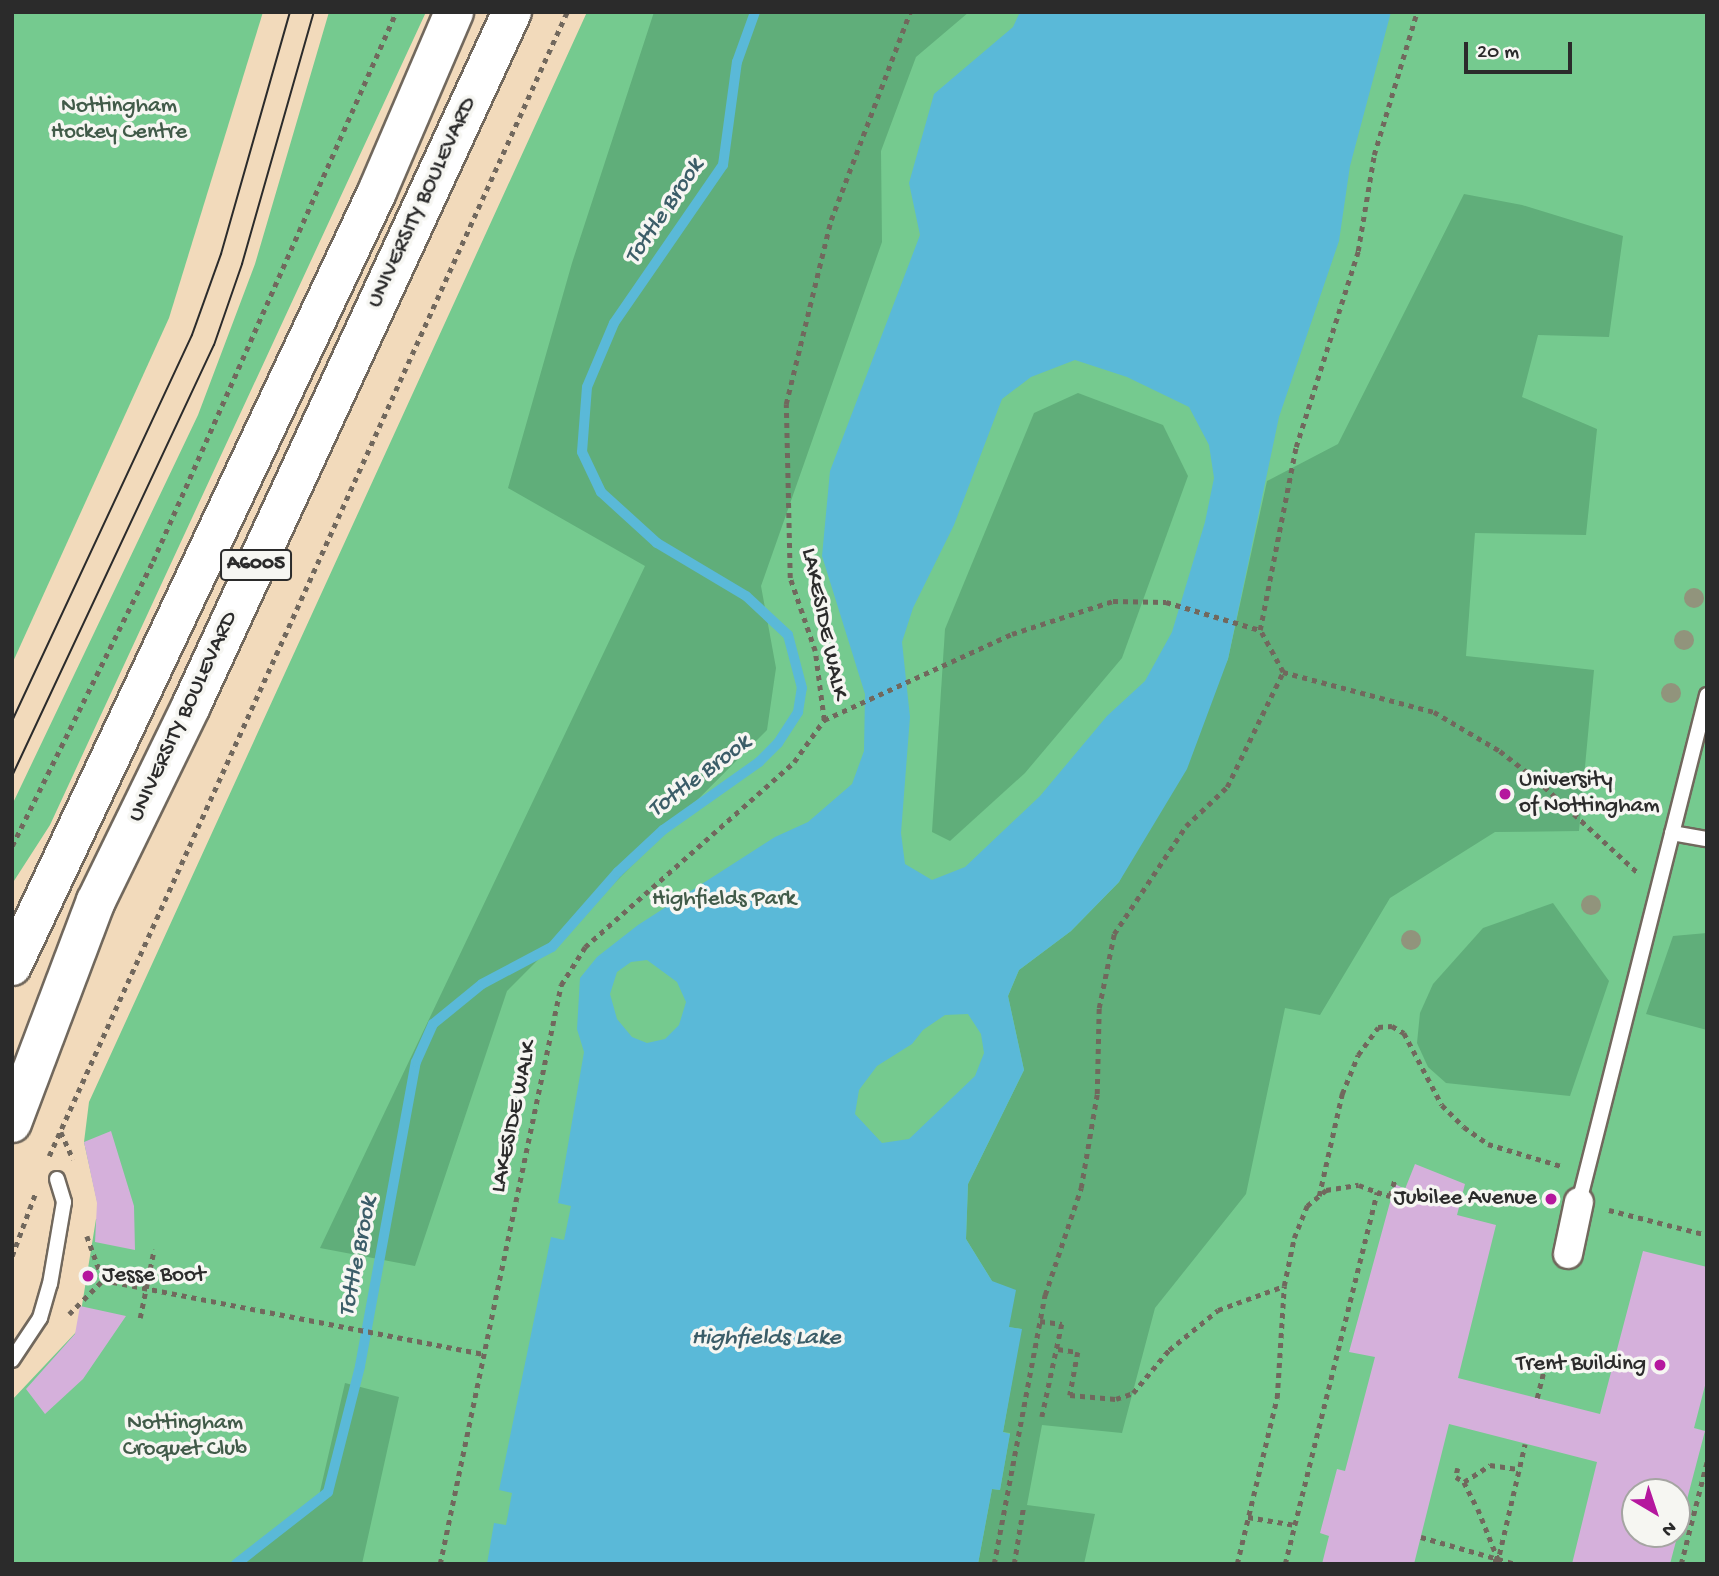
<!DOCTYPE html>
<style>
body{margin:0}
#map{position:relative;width:1719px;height:1576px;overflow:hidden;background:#f2dabb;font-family:"Gochi Hand",sans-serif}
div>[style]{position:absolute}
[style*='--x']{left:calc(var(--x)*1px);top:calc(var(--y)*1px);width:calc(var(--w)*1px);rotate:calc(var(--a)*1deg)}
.green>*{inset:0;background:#75ca8f}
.forest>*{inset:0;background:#60ae7a}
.water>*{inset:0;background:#5ab9d8}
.stream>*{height:10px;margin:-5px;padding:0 5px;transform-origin:5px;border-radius:5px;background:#5ab9d8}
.building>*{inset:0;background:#d5b0db}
.path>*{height:4.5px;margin-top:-2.25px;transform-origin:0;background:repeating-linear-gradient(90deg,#71685d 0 5px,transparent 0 10px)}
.roads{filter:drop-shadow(2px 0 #71685d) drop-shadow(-2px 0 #71685d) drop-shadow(0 2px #71685d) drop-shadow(0 -2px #71685d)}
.service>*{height:14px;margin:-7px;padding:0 7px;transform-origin:7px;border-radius:7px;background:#fff}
.minor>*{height:28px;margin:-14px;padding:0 14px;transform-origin:14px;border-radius:14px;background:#fff}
.primary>*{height:38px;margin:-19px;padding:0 19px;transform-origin:19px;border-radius:19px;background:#fff}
.tram>*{height:2px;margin:-1px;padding:0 1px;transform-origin:1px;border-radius:1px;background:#2b2b2b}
.trees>*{width:20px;height:20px;margin:-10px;border-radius:50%;background:#91947c}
.dots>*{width:19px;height:19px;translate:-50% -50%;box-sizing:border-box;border:4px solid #f6f6f2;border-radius:50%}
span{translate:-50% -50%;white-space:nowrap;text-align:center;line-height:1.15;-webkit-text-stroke:7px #f6f6f2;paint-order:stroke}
.shield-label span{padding:2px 5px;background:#f6f6f2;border:2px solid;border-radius:5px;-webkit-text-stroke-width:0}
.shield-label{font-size:21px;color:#2b2b2b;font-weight:700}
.park-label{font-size:23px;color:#415b49}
.street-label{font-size:23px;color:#2b2b2b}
.poi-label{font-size:23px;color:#2b2b2b}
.left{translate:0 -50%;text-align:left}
.right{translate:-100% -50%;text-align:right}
.water-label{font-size:24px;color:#3b5d68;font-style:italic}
.frame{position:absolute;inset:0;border:14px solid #2b2b2b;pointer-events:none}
.north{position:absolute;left:1621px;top:1478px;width:70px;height:70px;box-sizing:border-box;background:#f6f6f2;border:2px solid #a5a5a2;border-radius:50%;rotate:141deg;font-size:19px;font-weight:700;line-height:28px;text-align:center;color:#2b2b2b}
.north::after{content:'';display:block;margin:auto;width:24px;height:32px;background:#b5179e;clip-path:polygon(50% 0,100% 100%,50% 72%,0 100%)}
.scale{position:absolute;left:1464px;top:42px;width:108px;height:32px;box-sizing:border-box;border:4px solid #2b2b2b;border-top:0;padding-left:9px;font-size:21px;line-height:24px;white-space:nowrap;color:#2b2b2b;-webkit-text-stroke:5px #f6f6f2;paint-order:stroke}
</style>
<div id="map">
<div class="green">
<i style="clip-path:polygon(12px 12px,263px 12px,169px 318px,12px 664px)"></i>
<i style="clip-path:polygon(329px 12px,426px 12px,50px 825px,12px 884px,12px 805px,198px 415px,255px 264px)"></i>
<i style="clip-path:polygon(evenodd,587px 12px,1707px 12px,1707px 1564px,12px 1564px,12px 1400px,78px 1330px,96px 1219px,101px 1219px,84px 1142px,89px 1102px,587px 12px,1635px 1492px,1677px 1492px,1677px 1534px,1635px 1534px,1635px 1492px)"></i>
</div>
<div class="forest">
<i style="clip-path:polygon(654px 12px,969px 12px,916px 57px,881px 151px,882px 242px,761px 586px,776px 668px,767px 730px,507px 991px,415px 1266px,320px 1248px,645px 566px,508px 488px,572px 263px)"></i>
<i style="clip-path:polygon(1464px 194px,1522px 205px,1623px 236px,1609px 337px,1538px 335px,1522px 397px,1597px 429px,1586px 535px,1475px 533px,1466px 656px,1594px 670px,1579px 831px,1495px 832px,1390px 898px,1320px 1015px,1285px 1008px,1246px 1194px,1155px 1308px,1122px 1433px,1042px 1425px,1027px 1505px,1095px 1514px,1084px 1564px,978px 1564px,992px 1489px,1000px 1490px,1010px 1433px,1003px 1432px,1021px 1329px,1008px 1327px,992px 1281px,966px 1239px,968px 1184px,1024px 1070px,1008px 996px,1019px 970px,1071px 931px,1119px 882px,1228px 659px,1267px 481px,1338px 444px)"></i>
<i style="clip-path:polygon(1078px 393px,1163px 425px,1188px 476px,1122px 658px,1025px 773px,950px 841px,932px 832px,945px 629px,1034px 413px)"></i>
<i style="clip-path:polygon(1553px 903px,1609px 981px,1570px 1096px,1446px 1083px,1428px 1067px,1417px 1043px,1420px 1013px,1433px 984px,1483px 928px)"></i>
<i style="clip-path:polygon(1707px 933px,1707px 1030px,1646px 1014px,1673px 936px)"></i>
<i style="clip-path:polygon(345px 1383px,399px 1397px,362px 1564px,229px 1564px,318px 1500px)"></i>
</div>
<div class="water">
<i style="clip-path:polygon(evenodd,1020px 12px,1391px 12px,1350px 166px,1339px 241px,1279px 417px,1228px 659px,1187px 769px,1119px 882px,1071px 931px,1019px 970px,1008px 996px,1024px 1070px,968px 1184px,966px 1239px,992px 1281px,1016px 1290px,1009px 1327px,1022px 1329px,1003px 1432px,1010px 1434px,1000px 1490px,992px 1489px,978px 1564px,487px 1564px,494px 1523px,506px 1525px,512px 1493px,499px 1490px,551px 1237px,564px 1240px,571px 1206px,558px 1203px,584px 1052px,577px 1029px,580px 978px,597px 957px,638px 925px,775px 837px,808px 822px,852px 784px,864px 751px,865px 694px,822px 556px,830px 471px,920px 235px,909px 183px,934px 94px,1013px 27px,1020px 12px,1075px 360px,1127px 377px,1189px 407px,1209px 445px,1214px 478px,1205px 522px,1172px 632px,1145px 681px,1107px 716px,1040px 796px,965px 867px,932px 880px,905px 864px,901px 833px,910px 717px,902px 642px,913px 608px,954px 525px,1002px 399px,1031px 377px,1075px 360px,1020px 12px,647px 960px,677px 982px,686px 1002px,679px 1025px,665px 1039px,647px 1043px,632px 1037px,617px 1019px,610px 994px,617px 972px,631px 962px,647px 960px,1020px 12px,968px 1014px,981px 1034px,984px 1053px,975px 1076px,909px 1139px,882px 1143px,855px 1114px,859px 1090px,877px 1066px,912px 1044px,923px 1030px,945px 1015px,968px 1014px)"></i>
</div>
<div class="stream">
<i style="--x:236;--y:1564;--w:117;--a:-38"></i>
<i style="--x:328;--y:1492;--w:130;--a:-75.7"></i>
<i style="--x:360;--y:1366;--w:309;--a:-79.6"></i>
<i style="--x:416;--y:1062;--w:42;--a:-65.9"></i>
<i style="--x:433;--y:1024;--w:63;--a:-39.2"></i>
<i style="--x:482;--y:984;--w:79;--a:-27.9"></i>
<i style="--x:552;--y:947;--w:100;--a:-48.7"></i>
<i style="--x:618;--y:872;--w:62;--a:-43"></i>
<i style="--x:663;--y:830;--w:118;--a:-35.3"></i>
<i style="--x:759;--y:762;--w:27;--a:-45"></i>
<i style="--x:778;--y:743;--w:37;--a:-57"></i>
<i style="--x:798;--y:712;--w:24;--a:-81"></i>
<i style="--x:802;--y:688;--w:55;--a:-104.8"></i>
<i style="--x:788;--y:635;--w:57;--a:-137.1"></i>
<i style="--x:746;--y:596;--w:104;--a:-149.2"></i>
<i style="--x:657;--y:543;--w:76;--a:-137.7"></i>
<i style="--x:601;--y:492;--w:44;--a:-115.4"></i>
<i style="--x:582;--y:452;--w:65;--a:-85.6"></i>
<i style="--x:587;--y:387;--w:69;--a:-67.1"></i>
<i style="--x:614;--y:323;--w:192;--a:-55.4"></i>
<i style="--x:723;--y:165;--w:104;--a:-82.3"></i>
<i style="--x:737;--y:62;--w:53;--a:-70.2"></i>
</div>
<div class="building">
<i style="clip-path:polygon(111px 1131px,134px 1206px,135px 1250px,95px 1242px,97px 1203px,84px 1142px)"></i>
<i style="clip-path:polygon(evenodd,1415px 1164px,1465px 1184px,1457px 1215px,1496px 1225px,1458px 1378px,1600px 1414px,1643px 1251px,1707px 1267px,1707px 1378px,1694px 1428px,1705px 1431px,1670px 1564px,1572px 1564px,1597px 1462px,1449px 1424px,1414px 1564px,1322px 1564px,1329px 1536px,1320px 1533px,1337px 1469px,1345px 1471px,1375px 1357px,1349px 1352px,1395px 1184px,1405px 1189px,1415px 1164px,1635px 1492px,1677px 1492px,1677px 1534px,1635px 1534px,1635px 1492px)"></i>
<i style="clip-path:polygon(80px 1306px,126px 1316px,83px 1379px,45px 1414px,26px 1389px,75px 1334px)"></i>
</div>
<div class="path">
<i style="--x:1283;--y:672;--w:156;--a:14.8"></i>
<i style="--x:1434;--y:712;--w:77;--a:30.6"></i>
<i style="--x:1500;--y:751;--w:47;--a:38.1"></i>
<i style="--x:1537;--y:780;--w:136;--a:42.6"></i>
<i style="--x:824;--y:720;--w:207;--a:-24.6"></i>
<i style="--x:1012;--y:634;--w:106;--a:-18.1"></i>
<i style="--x:1113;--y:601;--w:53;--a:1.1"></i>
<i style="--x:1166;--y:602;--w:98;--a:16.6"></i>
<i style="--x:12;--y:846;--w:318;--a:-63.7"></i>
<i style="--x:153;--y:561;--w:600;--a:-66.12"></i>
<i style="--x:61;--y:1132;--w:30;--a:66"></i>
<i style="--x:49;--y:1156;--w:1256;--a:-65.64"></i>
<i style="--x:1319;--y:1196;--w:105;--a:-77.3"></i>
<i style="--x:1342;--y:1094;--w:42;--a:-67.7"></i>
<i style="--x:1358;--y:1055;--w:34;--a:-54"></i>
<i style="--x:1378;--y:1027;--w:14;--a:-4"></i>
<i style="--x:1392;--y:1026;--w:14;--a:30"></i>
<i style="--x:1404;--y:1033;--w:81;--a:62.2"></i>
<i style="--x:1442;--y:1105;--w:31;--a:45"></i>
<i style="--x:1464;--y:1127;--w:29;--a:35"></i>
<i style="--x:1488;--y:1144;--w:76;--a:16.8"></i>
<i style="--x:1609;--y:1210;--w:101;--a:14.3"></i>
<i style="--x:87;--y:1236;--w:47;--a:70"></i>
<i style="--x:103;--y:1280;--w:389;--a:11"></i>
<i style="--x:12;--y:1256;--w:66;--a:-69.6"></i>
<i style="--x:69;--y:1314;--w:48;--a:-45"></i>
<i style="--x:140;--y:1318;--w:70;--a:-78.5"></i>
<i style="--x:1040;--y:1321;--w:22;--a:8"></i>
<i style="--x:1062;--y:1324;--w:95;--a:102.1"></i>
<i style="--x:1058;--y:1349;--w:20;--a:9"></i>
<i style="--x:1078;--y:1352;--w:44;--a:100.5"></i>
<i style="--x:1070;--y:1395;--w:46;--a:5"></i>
<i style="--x:1116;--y:1399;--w:18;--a:-19"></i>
<i style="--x:1133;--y:1393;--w:56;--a:-50.1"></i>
<i style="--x:1169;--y:1350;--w:63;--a:-39.2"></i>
<i style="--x:1218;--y:1310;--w:70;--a:-20"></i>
<i style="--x:1537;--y:1398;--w:29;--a:-76"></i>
<i style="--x:1458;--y:1468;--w:9;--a:103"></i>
<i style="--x:1456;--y:1477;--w:9;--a:32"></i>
<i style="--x:1464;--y:1482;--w:30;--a:63"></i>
<i style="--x:1478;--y:1509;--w:54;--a:68.2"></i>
<i style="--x:1498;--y:1559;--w:9;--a:144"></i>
<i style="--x:1464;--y:1482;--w:31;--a:-33"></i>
<i style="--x:1490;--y:1465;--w:30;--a:8"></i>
<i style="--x:1248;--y:1517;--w:48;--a:9.7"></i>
<i style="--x:1421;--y:1537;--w:99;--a:15.9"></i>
<i style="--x:440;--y:1564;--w:592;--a:-78.2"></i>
<i style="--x:561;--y:985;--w:45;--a:-57.7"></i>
<i style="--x:585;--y:947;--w:279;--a:-41.5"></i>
<i style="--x:794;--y:762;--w:52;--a:-54.5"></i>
<i style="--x:824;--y:720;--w:70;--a:-97.4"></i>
<i style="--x:815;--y:651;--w:77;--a:-108.9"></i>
<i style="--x:790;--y:578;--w:174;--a:-91.3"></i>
<i style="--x:786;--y:404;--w:189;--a:-76.3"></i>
<i style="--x:831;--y:220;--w:222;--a:-69.2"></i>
<i style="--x:994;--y:1564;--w:274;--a:-79.3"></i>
<i style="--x:1045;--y:1295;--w:113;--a:-71.4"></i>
<i style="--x:1081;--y:1188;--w:95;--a:-80.3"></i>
<i style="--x:1097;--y:1094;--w:86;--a:-88.7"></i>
<i style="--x:1099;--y:1008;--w:76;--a:-78.5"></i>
<i style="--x:1114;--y:934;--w:130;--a:-56.3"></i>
<i style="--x:1186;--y:826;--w:57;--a:-43.6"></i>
<i style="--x:1227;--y:787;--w:128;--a:-64"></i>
<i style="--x:1283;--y:672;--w:48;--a:-118.7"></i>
<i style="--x:1260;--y:630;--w:187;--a:-78.9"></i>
<i style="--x:1296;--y:447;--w:206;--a:-72.4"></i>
<i style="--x:1358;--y:251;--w:97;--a:-80.5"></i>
<i style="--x:1374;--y:155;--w:149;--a:-73.3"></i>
<i style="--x:1014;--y:1564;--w:56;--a:-80.7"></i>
<i style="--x:1237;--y:1564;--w:171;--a:-76.5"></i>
<i style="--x:1277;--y:1398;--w:112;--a:-86.4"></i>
<i style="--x:1284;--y:1286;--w:49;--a:-78.2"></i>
<i style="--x:1294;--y:1238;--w:35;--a:-68"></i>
<i style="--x:1307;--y:1206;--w:25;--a:-40"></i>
<i style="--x:1326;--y:1190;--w:33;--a:-9"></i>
<i style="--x:1359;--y:1185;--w:19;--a:21"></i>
<i style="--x:1285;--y:1564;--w:383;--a:-76.1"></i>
<i style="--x:1377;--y:1192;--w:14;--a:17"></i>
<i style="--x:1390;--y:1196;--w:18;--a:-74"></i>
<i style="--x:1497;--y:1564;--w:123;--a:-76.9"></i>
<i style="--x:1681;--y:1564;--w:106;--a:-75.8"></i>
</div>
<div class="roads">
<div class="service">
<i style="--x:1672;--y:833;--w:36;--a:10"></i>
<i style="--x:1579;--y:1202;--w:523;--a:-75.83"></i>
<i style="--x:12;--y:1360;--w:50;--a:-56.3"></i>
<i style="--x:40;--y:1318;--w:35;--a:-74"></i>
<i style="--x:50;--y:1284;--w:83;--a:-80.3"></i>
<i style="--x:64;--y:1202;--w:24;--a:-107"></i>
</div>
<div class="minor">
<i style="--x:1568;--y:1254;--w:53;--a:-78.1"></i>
</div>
<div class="primary">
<i style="--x:12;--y:966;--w:856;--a:-64.75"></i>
<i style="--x:377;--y:192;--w:196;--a:-66.8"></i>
<i style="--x:12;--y:1123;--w:237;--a:-69.3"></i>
<i style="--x:96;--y:901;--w:217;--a:-64"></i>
<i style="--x:191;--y:706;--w:765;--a:-65.18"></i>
</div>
</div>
<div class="tram">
<i style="--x:12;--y:721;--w:426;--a:-65"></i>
<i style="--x:192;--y:335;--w:86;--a:-70.3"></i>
<i style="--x:221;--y:254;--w:252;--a:-74.1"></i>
<i style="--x:12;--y:776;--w:476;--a:-64.9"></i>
<i style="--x:214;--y:345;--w:86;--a:-70.9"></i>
<i style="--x:242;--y:264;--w:262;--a:-74.1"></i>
</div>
<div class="trees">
<i style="left:1694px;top:598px"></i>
<i style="left:1684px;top:640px"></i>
<i style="left:1671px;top:693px"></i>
<i style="left:1591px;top:905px"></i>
<i style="left:1411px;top:940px"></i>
</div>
<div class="dots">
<i style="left:1505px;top:794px;background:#b5179e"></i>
<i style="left:1551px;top:1199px;background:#b5179e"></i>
<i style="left:88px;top:1276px;background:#b5179e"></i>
<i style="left:1660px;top:1365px;background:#b5179e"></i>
</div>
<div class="shield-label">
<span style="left:256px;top:565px">A6005</span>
</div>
<div class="park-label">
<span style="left:119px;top:120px">Nottingham<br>Hockey Centre</span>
<span style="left:724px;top:900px">Highfields Park</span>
<span style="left:185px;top:1437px">Nottingham<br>Croquet Club</span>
</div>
<div class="street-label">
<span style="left:423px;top:203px;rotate:-65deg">UNIVERSITY BOULEVARD</span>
<span style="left:823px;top:624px;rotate:78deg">LAKESIDE WALK</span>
<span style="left:184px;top:717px;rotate:-65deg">UNIVERSITY BOULEVARD</span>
<span style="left:515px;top:1117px;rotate:-78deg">LAKESIDE WALK</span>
</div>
<div class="poi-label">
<span class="left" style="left:1519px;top:794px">University<br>of Nottingham</span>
<span class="right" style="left:1537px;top:1199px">Jubilee Avenue</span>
<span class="left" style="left:102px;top:1276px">Jesse Boot</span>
<span class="right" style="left:1646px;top:1365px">Trent Building</span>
</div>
<div class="water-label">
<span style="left:665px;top:212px;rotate:-56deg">Tottle Brook</span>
<span style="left:700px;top:777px;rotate:-37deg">Tottle Brook</span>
<span style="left:359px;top:1257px;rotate:-79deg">Tottle Brook</span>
<span style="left:766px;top:1339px">Highfields Lake</span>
</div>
<div class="frame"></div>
<div class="north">N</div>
<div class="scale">20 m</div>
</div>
